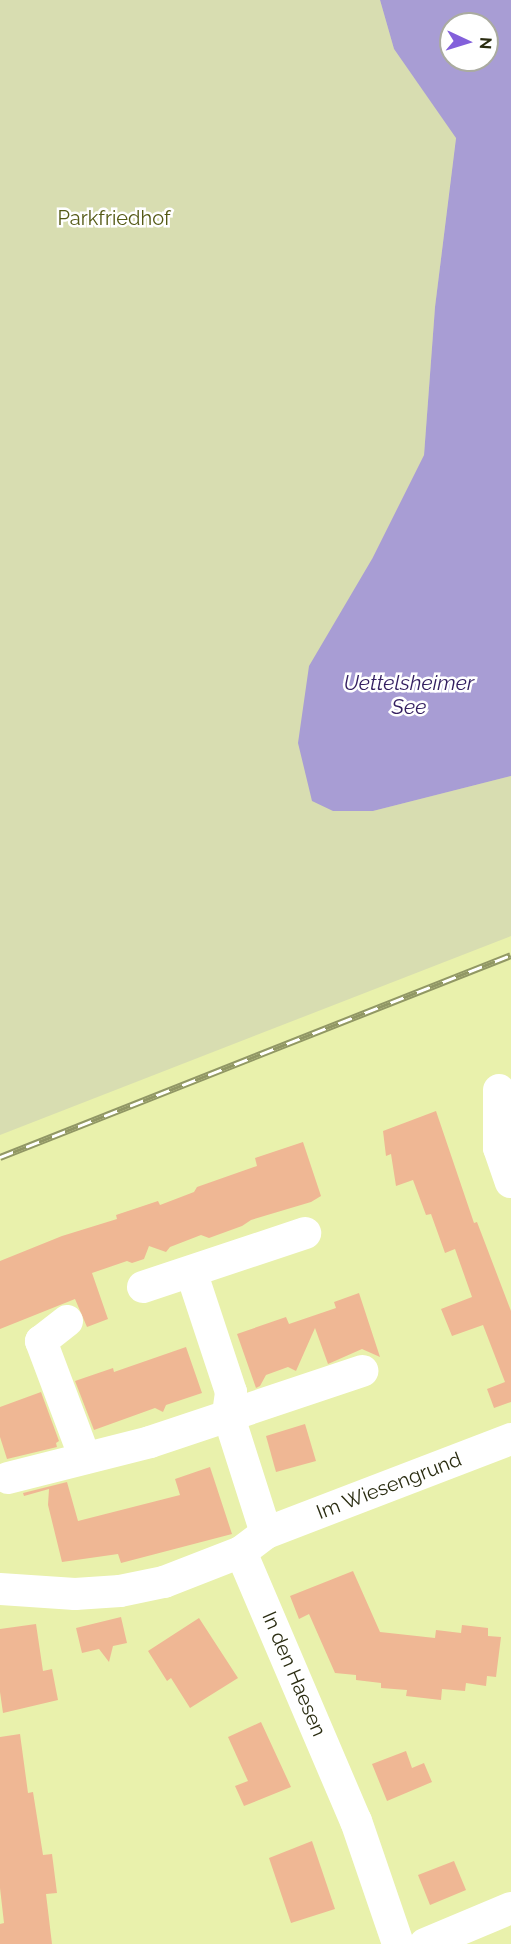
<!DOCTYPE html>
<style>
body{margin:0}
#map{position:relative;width:511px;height:1944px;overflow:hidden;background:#e9f1ac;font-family:Raleway,sans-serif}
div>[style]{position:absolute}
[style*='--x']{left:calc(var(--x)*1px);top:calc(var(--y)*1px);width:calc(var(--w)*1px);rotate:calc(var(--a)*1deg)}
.green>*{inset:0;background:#d8ddb1}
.water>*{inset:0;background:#a89dd4}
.building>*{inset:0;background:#efb794}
.minor>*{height:32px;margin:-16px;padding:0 16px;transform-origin:16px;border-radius:16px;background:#fff}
.rail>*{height:7px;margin-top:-3.5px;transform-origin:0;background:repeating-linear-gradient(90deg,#fff 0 14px,#919765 0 28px);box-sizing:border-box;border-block:2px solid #919765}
span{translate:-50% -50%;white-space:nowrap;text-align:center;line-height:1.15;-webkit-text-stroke:5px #fff;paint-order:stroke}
.park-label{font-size:20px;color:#545915}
.street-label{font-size:20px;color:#2a2c11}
.water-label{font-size:21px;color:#331e60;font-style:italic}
.north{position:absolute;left:439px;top:12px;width:60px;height:60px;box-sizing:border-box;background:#fff;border:2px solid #aaaba0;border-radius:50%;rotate:94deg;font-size:16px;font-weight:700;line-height:24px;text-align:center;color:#2a2c11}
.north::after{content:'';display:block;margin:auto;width:21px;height:27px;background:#8360db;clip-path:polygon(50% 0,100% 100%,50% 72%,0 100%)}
</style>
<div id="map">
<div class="green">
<i style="clip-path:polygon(0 0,380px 0,394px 49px,456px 137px,435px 307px,424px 455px,372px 559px,373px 811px,511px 776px,511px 936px,0 1135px)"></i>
</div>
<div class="water">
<i style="clip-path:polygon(evenodd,380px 0,511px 0,511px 776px,373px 811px,333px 811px,312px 801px,298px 743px,309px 666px,372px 559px,424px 455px,435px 307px,456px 138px,394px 49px,380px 0,451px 24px,487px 24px,487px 60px,451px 60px,451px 24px)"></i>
</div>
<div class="building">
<i style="clip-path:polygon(436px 1111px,474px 1223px,477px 1222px,511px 1311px,511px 1402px,494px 1408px,487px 1389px,505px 1382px,483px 1325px,452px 1336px,441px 1309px,472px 1297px,455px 1249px,445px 1253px,431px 1214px,426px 1215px,413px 1180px,396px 1186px,391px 1154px,386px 1156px,383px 1131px)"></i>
<i style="clip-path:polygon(303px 1142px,321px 1196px,311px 1202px,251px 1220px,242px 1226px,209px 1238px,201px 1235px,170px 1247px,166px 1252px,149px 1246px,144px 1259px,132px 1263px,127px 1261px,92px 1273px,108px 1319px,87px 1327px,75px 1299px,0 1329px,0 1261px,62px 1236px,117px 1219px,116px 1215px,158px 1201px,160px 1205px,194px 1192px,197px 1187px,257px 1166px,255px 1158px)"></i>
<i style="clip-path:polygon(359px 1293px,380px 1357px,362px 1349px,328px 1364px,315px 1328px,296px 1371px,288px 1367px,266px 1375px,260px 1386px,256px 1388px,237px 1334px,286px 1317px,289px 1324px,336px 1308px,334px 1302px)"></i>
<i style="clip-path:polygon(186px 1347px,202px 1393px,166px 1405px,163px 1412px,155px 1408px,94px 1430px,75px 1381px,113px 1368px,114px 1372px)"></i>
<i style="clip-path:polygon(41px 1392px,59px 1441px,56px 1443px,57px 1447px,7px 1459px,0 1437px,0 1407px)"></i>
<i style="clip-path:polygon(305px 1424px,316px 1461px,276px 1472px,266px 1436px)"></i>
<i style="clip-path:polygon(210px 1467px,232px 1534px,121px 1563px,118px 1554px,62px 1562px,48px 1505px,49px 1489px,24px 1496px,23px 1493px,67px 1482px,78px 1521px,180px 1495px,175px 1479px)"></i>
<i style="clip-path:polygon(353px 1571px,380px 1632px,435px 1638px,436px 1630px,461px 1633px,462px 1625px,488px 1628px,488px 1636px,501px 1637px,496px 1677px,487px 1676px,486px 1686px,466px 1683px,465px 1691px,442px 1689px,441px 1700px,406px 1696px,407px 1690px,381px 1688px,381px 1683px,356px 1680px,356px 1675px,335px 1673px,309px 1614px,299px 1619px,290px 1596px)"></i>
<i style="clip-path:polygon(121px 1617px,127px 1643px,113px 1646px,109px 1662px,99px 1649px,82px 1653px,76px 1628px)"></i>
<i style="clip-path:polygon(199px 1618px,238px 1678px,190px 1708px,171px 1678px,167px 1681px,148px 1651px)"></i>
<i style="clip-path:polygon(36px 1624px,43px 1671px,52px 1669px,58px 1700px,3px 1713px,0 1692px,0 1629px)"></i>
<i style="clip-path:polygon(261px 1722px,291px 1787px,244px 1806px,235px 1786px,248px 1781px,228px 1737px)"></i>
<i style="clip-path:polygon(20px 1734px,28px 1793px,33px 1792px,43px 1855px,52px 1854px,57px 1893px,46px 1894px,52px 1944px,0 1944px,0 1924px,4px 1923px,0 1888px,0 1737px)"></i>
<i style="clip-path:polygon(406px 1751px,412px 1768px,424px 1763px,432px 1782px,387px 1801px,372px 1764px)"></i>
<i style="clip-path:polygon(312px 1841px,335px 1909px,291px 1923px,269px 1858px)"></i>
<i style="clip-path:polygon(454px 1861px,466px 1890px,430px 1905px,418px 1875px)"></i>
</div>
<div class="minor">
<i style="--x:499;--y:1090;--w:58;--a:90"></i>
<i style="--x:499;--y:1148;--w:36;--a:71"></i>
<i style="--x:143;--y:1287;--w:171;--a:-18.4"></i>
<i style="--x:67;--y:1321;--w:33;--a:142"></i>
<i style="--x:41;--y:1341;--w:125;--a:69.4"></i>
<i style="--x:8;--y:1478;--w:146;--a:-14.2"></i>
<i style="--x:150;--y:1442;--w:224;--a:-18.5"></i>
<i style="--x:266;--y:1533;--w:262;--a:-21"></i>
<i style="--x:241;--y:1552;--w:293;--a:66.9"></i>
<i style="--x:356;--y:1821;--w:130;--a:71.1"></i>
<i style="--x:0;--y:1589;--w:75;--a:3.8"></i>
<i style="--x:75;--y:1594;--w:45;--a:-3.8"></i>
<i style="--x:120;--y:1591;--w:45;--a:-11.6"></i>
<i style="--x:164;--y:1582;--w:83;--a:-21.3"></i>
<i style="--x:241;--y:1552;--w:31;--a:-37"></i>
<i style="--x:266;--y:1533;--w:125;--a:-107.7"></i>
<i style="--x:228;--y:1414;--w:22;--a:-82"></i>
<i style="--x:231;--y:1392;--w:127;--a:-108.3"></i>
<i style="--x:425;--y:1944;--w:93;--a:-22.7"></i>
</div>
<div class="rail">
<i style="--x:0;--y:1157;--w:549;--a:-21.57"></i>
</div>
<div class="park-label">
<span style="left:114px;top:218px">Parkfriedhof</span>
</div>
<div class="street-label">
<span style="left:389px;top:1486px;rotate:-21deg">Im Wiesengrund</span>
<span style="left:294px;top:1674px;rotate:67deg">In den Haesen</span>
</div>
<div class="water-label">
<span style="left:409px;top:695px">Uettelsheimer<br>See</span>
</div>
<div class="north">N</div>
</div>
